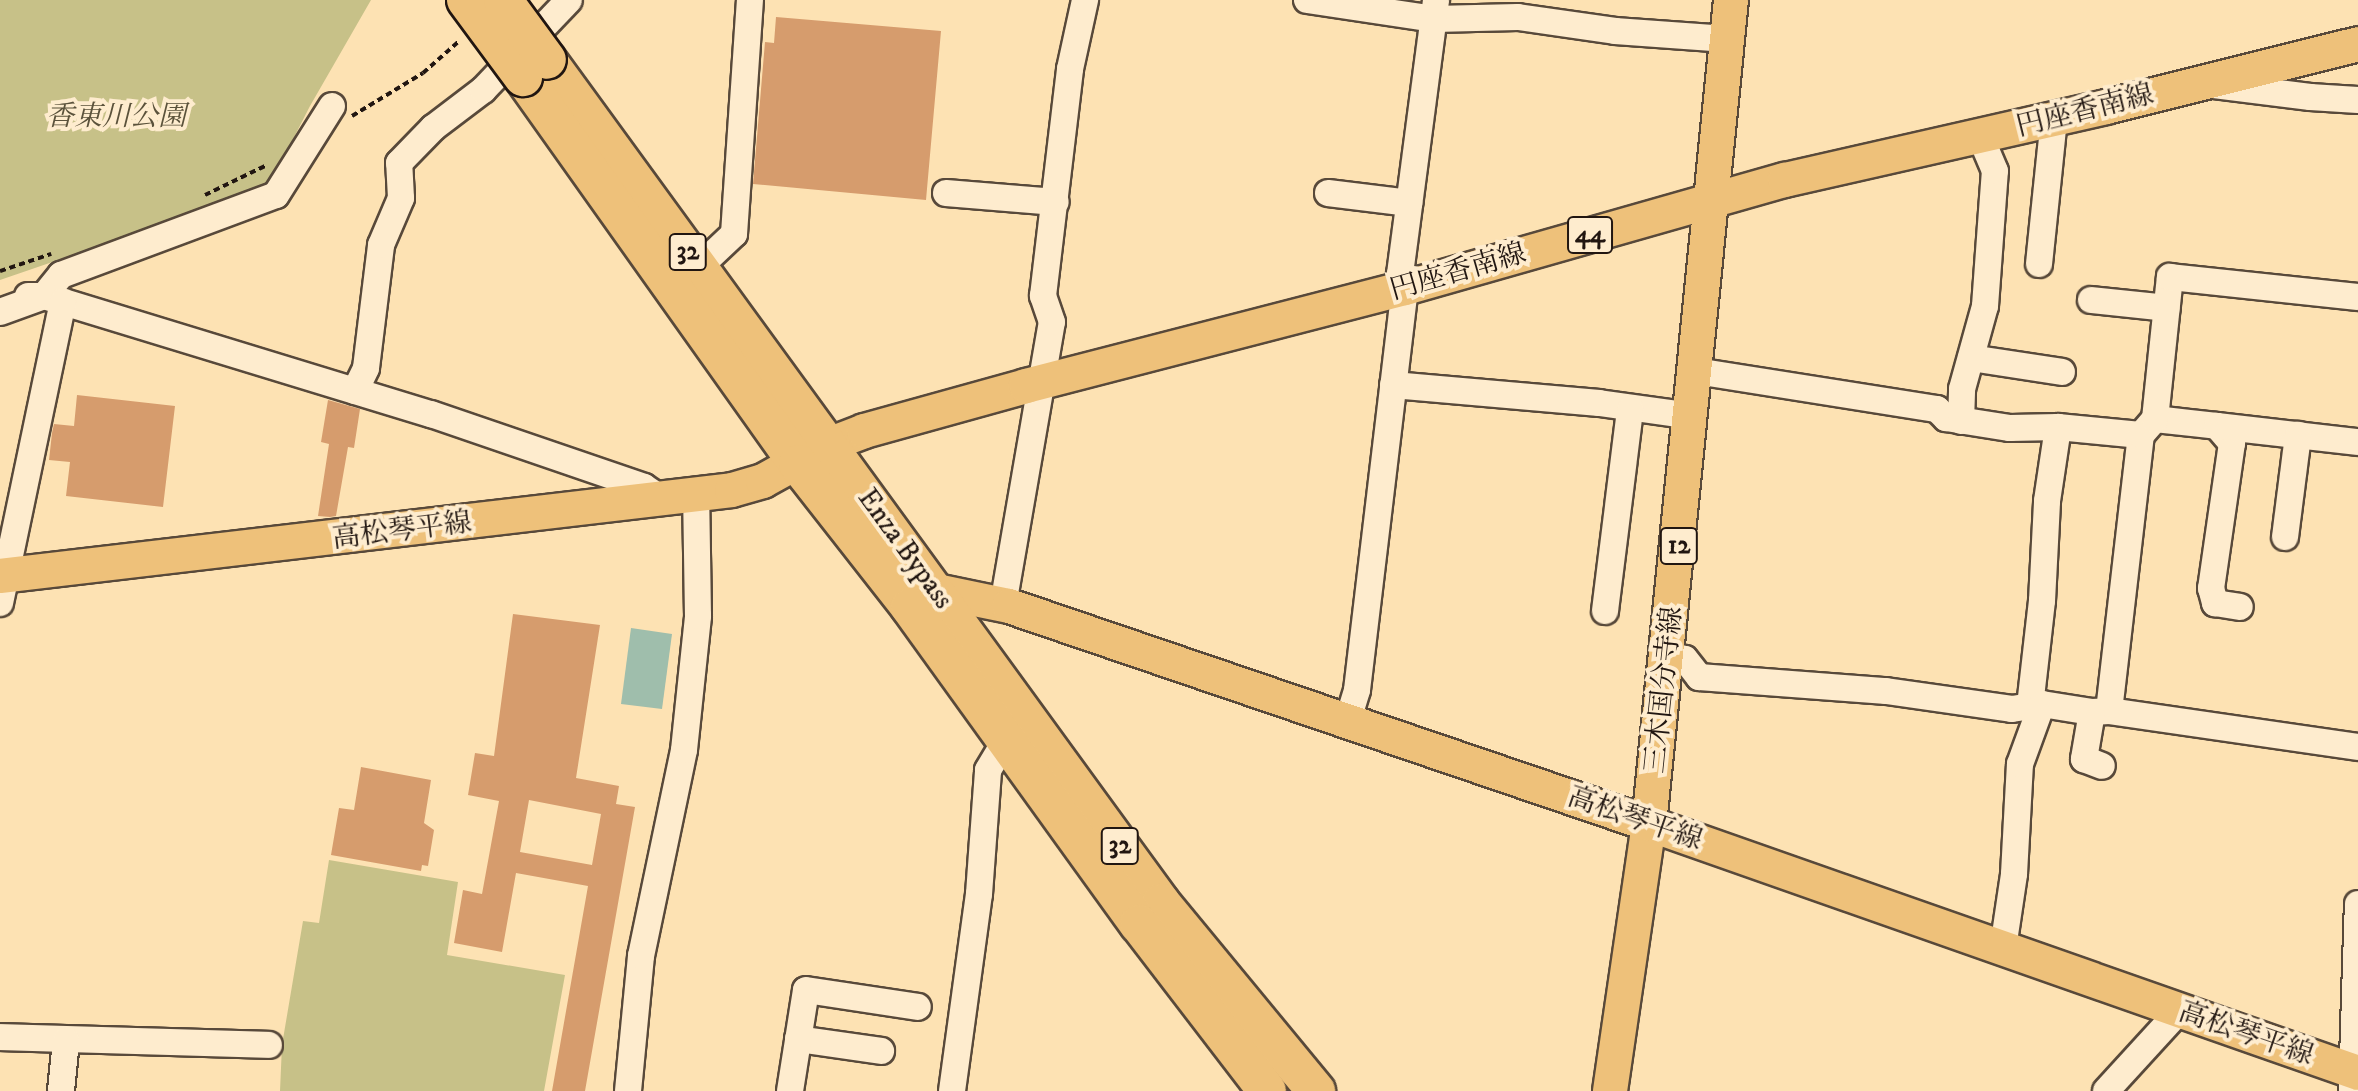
<!DOCTYPE html>
<meta charset="utf-8">
<style>
body{margin:0}
#map{position:relative;width:2358px;height:1091px;overflow:hidden;background:#fde2b3;font-family:"IM FELL DW Pica","Noto Serif JP",serif}
div>[style]{position:absolute}
[style*='--x']{left:calc(var(--x)*1px);top:calc(var(--y)*1px);width:calc(var(--w)*1px);rotate:calc(var(--a)*1deg)}
.green>*{inset:0;background:#c7c188}
.water>*{inset:0;background:#9fbeac}
.building>*{inset:0;background:#d69c6d}
.path>*{height:4px;margin-top:-2px;transform-origin:0;background:repeating-linear-gradient(90deg,#211611 0 6px,transparent 0 10px)}
.roads{filter:drop-shadow(2px 0 #58493a) drop-shadow(-2px 0 #58493a) drop-shadow(0 2px #58493a) drop-shadow(0 -2px #58493a)}
.minor>*{height:26px;margin:-13px;padding:0 13px;transform-origin:13px;border-radius:13px;background:#feecce}
.major>*{height:34px;margin:-17px;padding:0 17px;transform-origin:17px;border-radius:17px;background:#eec17a}
.highway>*{height:38px;margin:-19px;padding:0 19px;transform-origin:19px;border-radius:19px;background:#eec17a}
.bridges{filter:drop-shadow(2px 0 #211611) drop-shadow(-2px 0 #211611) drop-shadow(0 2px #211611) drop-shadow(0 -2px #211611)}
.highway-bridge>*{height:38px;margin:-19px;padding:0 19px;transform-origin:19px;border-radius:19px;background:#eec17a}
span{translate:-50% -50%;white-space:nowrap;text-align:center;line-height:1.15;-webkit-text-stroke:8px #feecce;paint-order:stroke}
.shield-label span{padding:2px 6px;background:#feecce;border:2px solid;border-radius:6px;-webkit-text-stroke-width:0}
.shield-label{font-size:26px;color:#211611;font-weight:700}
.street-label{font-size:28px;color:#211611}
.park-label{font-size:28px;color:#5b523b;font-style:italic}
</style>
<div id="map">
<div class="green">
<i style="clip-path:polygon(0 0,371px 0,310px 106px,268px 188px,0 280px)"></i>
<i style="clip-path:polygon(329px 860px,458px 882px,447px 955px,565px 975px,544px 1091px,280px 1091px,282px 1045px,303px 921px,319px 923px)"></i>
</div>
<div class="water">
<i style="clip-path:polygon(631px 628px,672px 634px,662px 709px,621px 704px)"></i>
</div>
<div class="building">
<i style="clip-path:polygon(776px 17px,941px 31px,926px 200px,753px 184px,765px 42px,774px 43px)"></i>
<i style="clip-path:polygon(77px 395px,175px 406px,163px 507px,66px 496px,70px 462px,49px 460px,52px 433px,54px 424px,74px 426px)"></i>
<i style="clip-path:polygon(328px 400px,360px 409px,354px 448px,348px 447px,336px 516px,330px 517px,318px 516px,329px 444px,321px 442px)"></i>
<i style="clip-path:polygon(evenodd,513px 614px,600px 625px,576px 778px,619px 786px,616px 804px,635px 807px,585px 1091px,552px 1091px,588px 886px,516px 873px,502px 952px,454px 943px,463px 890px,482px 894px,499px 801px,468px 795px,475px 753px,494px 756px,513px 614px,529px 800px,601px 814px,592px 865px,520px 852px,529px 800px)"></i>
<i style="clip-path:polygon(361px 767px,431px 780px,424px 823px,434px 830px,428px 866px,422px 865px,421px 871px,331px 855px,339px 808px,354px 810px)"></i>
</div>
<div class="path">
<i style="--x:352;--y:116;--w:83;--a:-31.2"></i>
<i style="--x:423;--y:73;--w:48;--a:-41.6"></i>
<i style="--x:205;--y:195;--w:67;--a:-25.8"></i>
<i style="--x:0;--y:271;--w:54;--a:-18.4"></i>
</div>
<div class="roads">
<div class="minor">
<i style="--x:1307;--y:0;--w:128;--a:8.5"></i>
<i style="--x:1434;--y:19;--w:84;--a:-1.4"></i>
<i style="--x:1518;--y:17;--w:98;--a:8.2"></i>
<i style="--x:1615;--y:31;--w:112;--a:4.1"></i>
<i style="--x:2214;--y:85;--w:97;--a:7.1"></i>
<i style="--x:2310;--y:97;--w:48;--a:3.6"></i>
<i style="--x:946;--y:193;--w:110;--a:4.7"></i>
<i style="--x:1328;--y:193;--w:82;--a:7"></i>
<i style="--x:2039;--y:264;--w:146;--a:-84.1"></i>
<i style="--x:699;--y:267;--w:48;--a:-43.3"></i>
<i style="--x:734;--y:234;--w:235;--a:-86.1"></i>
<i style="--x:28;--y:296;--w:16;--a:0"></i>
<i style="--x:44;--y:296;--w:27;--a:-51"></i>
<i style="--x:61;--y:275;--w:229;--a:-20.4"></i>
<i style="--x:276;--y:195;--w:105;--a:-57.8"></i>
<i style="--x:2091;--y:300;--w:76;--a:6"></i>
<i style="--x:0;--y:312;--w:47;--a:-20"></i>
<i style="--x:44;--y:296;--w:405;--a:17"></i>
<i style="--x:431;--y:414;--w:225;--a:18.9"></i>
<i style="--x:644;--y:487;--w:23;--a:34"></i>
<i style="--x:1971;--y:358;--w:92;--a:8.7"></i>
<i style="--x:1696;--y:371;--w:244;--a:9"></i>
<i style="--x:1937;--y:409;--w:13;--a:45"></i>
<i style="--x:1946;--y:418;--w:65;--a:8.9"></i>
<i style="--x:2010;--y:428;--w:48;--a:-1.2"></i>
<i style="--x:2058;--y:427;--w:83;--a:5.5"></i>
<i style="--x:1393;--y:385;--w:207;--a:5"></i>
<i style="--x:1599;--y:403;--w:93;--a:8"></i>
<i style="--x:355;--y:391;--w:25;--a:-64"></i>
<i style="--x:366;--y:368;--w:124;--a:-83"></i>
<i style="--x:381;--y:245;--w:51;--a:-66.9"></i>
<i style="--x:401;--y:198;--w:35;--a:-93"></i>
<i style="--x:399;--y:163;--w:49;--a:-45.8"></i>
<i style="--x:433;--y:128;--w:63;--a:-37.2"></i>
<i style="--x:483;--y:90;--w:124;--a:-46.3"></i>
<i style="--x:2155;--y:419;--w:62;--a:6.4"></i>
<i style="--x:2217;--y:426;--w:23;--a:49"></i>
<i style="--x:2232;--y:443;--w:147;--a:98.2"></i>
<i style="--x:2211;--y:588;--w:16;--a:75"></i>
<i style="--x:2215;--y:603;--w:25;--a:9"></i>
<i style="--x:1961;--y:421;--w:32;--a:-88"></i>
<i style="--x:1962;--y:389;--w:86;--a:-74.5"></i>
<i style="--x:1985;--y:306;--w:135;--a:-85.8"></i>
<i style="--x:1995;--y:171;--w:38;--a:-113"></i>
<i style="--x:2217;--y:426;--w:142;--a:6.5"></i>
<i style="--x:2285;--y:537;--w:103;--a:-82.7"></i>
<i style="--x:0;--y:603;--w:308;--a:-78.2"></i>
<i style="--x:1003;--y:605;--w:287;--a:-80.2"></i>
<i style="--x:1052;--y:322;--w:28;--a:-109"></i>
<i style="--x:1043;--y:296;--w:229;--a:-83.2"></i>
<i style="--x:1070;--y:69;--w:71;--a:-77.7"></i>
<i style="--x:1605;--y:611;--w:203;--a:-82.9"></i>
<i style="--x:1668;--y:655;--w:17;--a:13"></i>
<i style="--x:1685;--y:659;--w:23;--a:52"></i>
<i style="--x:1699;--y:677;--w:188;--a:4.3"></i>
<i style="--x:1886;--y:691;--w:127;--a:8.1"></i>
<i style="--x:2012;--y:709;--w:30;--a:-9"></i>
<i style="--x:2042;--y:704;--w:51;--a:9.1"></i>
<i style="--x:2092;--y:712;--w:17;--a:-3"></i>
<i style="--x:2109;--y:711;--w:252;--a:8.2"></i>
<i style="--x:2030;--y:706;--w:106;--a:-83.5"></i>
<i style="--x:2042;--y:601;--w:100;--a:-87.1"></i>
<i style="--x:2047;--y:501;--w:75;--a:-81.5"></i>
<i style="--x:2109;--y:711;--w:278;--a:-83.4"></i>
<i style="--x:2141;--y:435;--w:21;--a:-49"></i>
<i style="--x:2155;--y:419;--w:143;--a:-84"></i>
<i style="--x:2170;--y:277;--w:189;--a:6.1"></i>
<i style="--x:2092;--y:712;--w:48;--a:99.7"></i>
<i style="--x:2084;--y:759;--w:19;--a:21"></i>
<i style="--x:1347;--y:723;--w:34;--a:-73"></i>
<i style="--x:1357;--y:690;--w:405;--a:-83.2"></i>
<i style="--x:1405;--y:288;--w:15;--a:-110"></i>
<i style="--x:1400;--y:274;--w:276;--a:-82.5"></i>
<i style="--x:2003;--y:948;--w:75;--a:-81.5"></i>
<i style="--x:2014;--y:874;--w:110;--a:-86.9"></i>
<i style="--x:2020;--y:764;--w:64;--a:-69.9"></i>
<i style="--x:0;--y:1037;--w:269;--a:1.7"></i>
<i style="--x:798;--y:1039;--w:84;--a:8.2"></i>
<i style="--x:61;--y:1091;--w:51;--a:-84.4"></i>
<i style="--x:628;--y:1091;--w:136;--a:-84.5"></i>
<i style="--x:641;--y:956;--w:210;--a:-78.2"></i>
<i style="--x:684;--y:750;--w:135;--a:-84"></i>
<i style="--x:698;--y:616;--w:121;--a:-90.9"></i>
<i style="--x:790;--y:1091;--w:102;--a:-81"></i>
<i style="--x:806;--y:990;--w:113;--a:8.6"></i>
<i style="--x:952;--y:1091;--w:199;--a:-82.2"></i>
<i style="--x:979;--y:894;--w:124;--a:-85.8"></i>
<i style="--x:988;--y:770;--w:35;--a:-59"></i>
<i style="--x:2106;--y:1091;--w:110;--a:-47.6"></i>
<i style="--x:2352;--y:1091;--w:187;--a:-88.2"></i>
</div>
<div class="major">
<i style="--x:0;--y:576;--w:737;--a:-6.7"></i>
<i style="--x:732;--y:490;--w:32;--a:-16"></i>
<i style="--x:763;--y:481;--w:74;--a:-29"></i>
<i style="--x:828;--y:445;--w:39;--a:-21"></i>
<i style="--x:864;--y:431;--w:168;--a:-15.5"></i>
<i style="--x:1026;--y:386;--w:391;--a:-14.5"></i>
<i style="--x:1405;--y:288;--w:395;--a:-15.9"></i>
<i style="--x:1785;--y:180;--w:329;--a:-12.8"></i>
<i style="--x:2106;--y:107;--w:260;--a:-14"></i>
<i style="--x:920;--y:601;--w:19;--a:-32"></i>
<i style="--x:936;--y:591;--w:75;--a:11.6"></i>
<i style="--x:1009;--y:606;--w:676;--a:18.81"></i>
<i style="--x:1649;--y:824;--w:751;--a:19.35"></i>
<i style="--x:1610;--y:1091;--w:270;--a:-81.7"></i>
<i style="--x:1649;--y:824;--w:828;--a:-84.32"></i>
</div>
<div class="highway">
<i style="--x:547;--y:60;--w:1043;--a:53.93"></i>
<i style="--x:1161;--y:903;--w:244;--a:50.5"></i>
<i style="--x:523;--y:77;--w:475;--a:54.6"></i>
<i style="--x:798;--y:464;--w:182;--a:51.9"></i>
<i style="--x:910;--y:607;--w:391;--a:54.2"></i>
<i style="--x:1139;--y:924;--w:210;--a:52.5"></i>
</div>
</div>
<div class="bridges">
<div class="highway-bridge">
<i style="--x:466;--y:0;--w:96;--a:53.5"></i>
<i style="--x:503;--y:0;--w:74;--a:53.7"></i>
</div>
</div>
<div class="shield-label">
<span style="left:1590px;top:235px">44</span>
<span style="left:688px;top:252px">32</span>
<span style="left:1679px;top:546px">12</span>
<span style="left:1120px;top:846px">32</span>
</div>
<div class="street-label">
<span style="left:2085px;top:111px;rotate:-14deg">円座香南線</span>
<span style="left:1458px;top:272px;rotate:-16deg">円座香南線</span>
<span style="left:402px;top:531px;rotate:-7deg">高松琴平線</span>
<span style="left:905px;top:549px;rotate:54deg">Enza Bypass</span>
<span style="left:1664px;top:690px;rotate:-84deg">三木国分寺線</span>
<span style="left:1635px;top:819px;rotate:19deg">高松琴平線</span>
<span style="left:2246px;top:1034px;rotate:19deg">高松琴平線</span>
</div>
<div class="park-label">
<span style="left:116px;top:117px">香東川公園</span>
</div>
</div>
